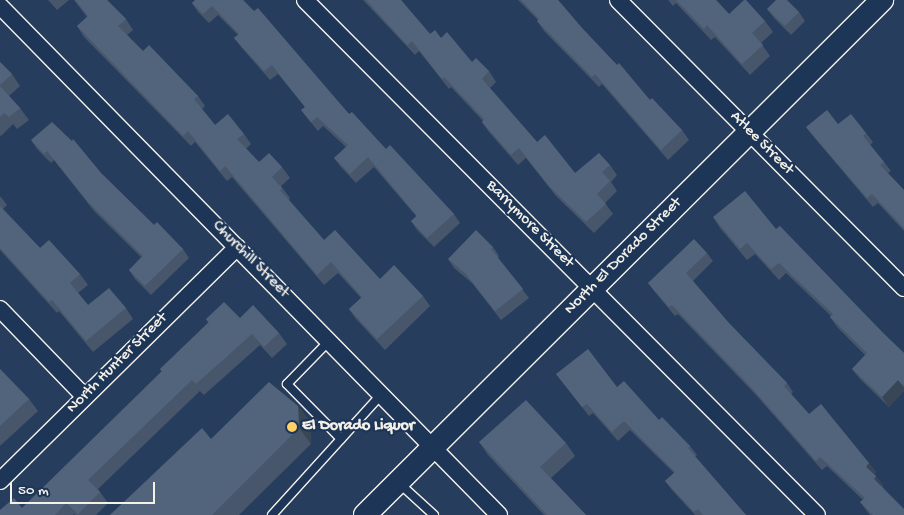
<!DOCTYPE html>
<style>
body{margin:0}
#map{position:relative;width:904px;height:515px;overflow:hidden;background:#263d5d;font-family:"Gochi Hand",sans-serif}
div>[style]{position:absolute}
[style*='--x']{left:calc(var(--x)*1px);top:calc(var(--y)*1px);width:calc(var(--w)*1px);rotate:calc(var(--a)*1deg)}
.roads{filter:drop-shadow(1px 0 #f4f1e8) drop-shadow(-1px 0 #f4f1e8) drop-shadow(0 1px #f4f1e8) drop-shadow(0 -1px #f4f1e8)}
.lane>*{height:8px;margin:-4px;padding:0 4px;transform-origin:4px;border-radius:4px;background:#1d3557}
.street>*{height:16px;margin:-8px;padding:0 8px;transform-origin:8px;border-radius:8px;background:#1d3557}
.secondary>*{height:22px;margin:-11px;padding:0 11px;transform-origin:11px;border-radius:11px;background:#1d3557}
.wall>*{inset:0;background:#47566a}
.shaded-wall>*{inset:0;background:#394656}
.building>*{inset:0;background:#52647b}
.dots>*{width:14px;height:14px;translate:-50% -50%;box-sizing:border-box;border:2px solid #1d3557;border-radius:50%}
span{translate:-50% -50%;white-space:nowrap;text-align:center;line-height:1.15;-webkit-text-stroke:4.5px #1d3557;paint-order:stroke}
.street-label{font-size:16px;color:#f4f1e8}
.poi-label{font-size:16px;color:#f4f1e8;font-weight:700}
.left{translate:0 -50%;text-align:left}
.scale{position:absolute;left:10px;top:482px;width:145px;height:22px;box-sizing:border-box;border:2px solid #f4f1e8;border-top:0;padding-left:6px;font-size:15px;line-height:18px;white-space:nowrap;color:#f4f1e8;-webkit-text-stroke:4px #1d3557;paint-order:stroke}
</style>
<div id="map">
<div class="roads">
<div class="lane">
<i style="--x:329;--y:341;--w:60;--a:134.3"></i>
<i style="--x:287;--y:384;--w:77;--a:45.5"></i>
<i style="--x:400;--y:484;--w:46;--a:42.4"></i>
<i style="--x:272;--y:515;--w:162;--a:-47.8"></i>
</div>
<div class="street">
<i style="--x:305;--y:0;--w:726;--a:45.17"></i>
<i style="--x:618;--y:0;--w:406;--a:45.2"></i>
<i style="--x:0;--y:6;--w:713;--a:45.57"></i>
<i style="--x:0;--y:309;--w:122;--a:46"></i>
<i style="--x:0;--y:481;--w:333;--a:-44.6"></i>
</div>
<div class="secondary">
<i style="--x:365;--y:515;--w:730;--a:-44.89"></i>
</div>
</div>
<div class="wall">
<i style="clip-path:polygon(48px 0,69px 0,57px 10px)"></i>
<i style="clip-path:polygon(74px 0,107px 0,126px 19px,133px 30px,127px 35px,143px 51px,198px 96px,205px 106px,202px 109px,215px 125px,244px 134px,251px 144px,246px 149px,259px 162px,282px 167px,290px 178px,281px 186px,290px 198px,289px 200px,324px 240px,380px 279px,423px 296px,430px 306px,385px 350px,356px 319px,349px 309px,361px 298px,338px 273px,324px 285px,232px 177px,227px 181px,195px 142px,191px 146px,84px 37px,77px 26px,87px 17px)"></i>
<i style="clip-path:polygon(243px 0,349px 114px,454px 214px,460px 223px,434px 247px,417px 230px,411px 221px,416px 216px,374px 167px,356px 183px,341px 167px,334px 158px,346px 147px,323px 126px,318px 131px,308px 119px,301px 110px,305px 107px,278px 74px,270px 80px,241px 47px,234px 38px,238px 35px,218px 15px,209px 23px,198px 12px,192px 3px)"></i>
<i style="clip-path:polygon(363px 0,401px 0,430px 34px,441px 38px,472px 62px,489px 71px,496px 82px,490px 88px,537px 142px,575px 173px,610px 165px,617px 175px,611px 182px,617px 191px,605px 203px,613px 214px,594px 233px,556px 196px,526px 158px,518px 165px,489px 132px,482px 122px,483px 121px,451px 87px,449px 89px,419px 51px,415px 55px)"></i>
<i style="clip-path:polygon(518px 0,558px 0,582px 28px,650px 100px,682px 130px,689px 140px,668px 160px,602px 84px,599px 87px,544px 31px,537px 21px,538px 20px)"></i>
<i style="clip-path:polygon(668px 0,716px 0,729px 14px,765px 21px,773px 32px,761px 43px,770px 56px,750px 75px,715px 37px,711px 40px,676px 3px,673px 6px)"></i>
<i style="clip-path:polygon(767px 9px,799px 12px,805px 21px,791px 35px,774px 18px)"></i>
<i style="clip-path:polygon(0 62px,12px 74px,20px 86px,9px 96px,20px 108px,29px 120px,17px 129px,13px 124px,1px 136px,0 135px)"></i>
<i style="clip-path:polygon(838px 124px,866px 133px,873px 142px,870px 145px,884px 162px,891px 171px,888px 173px,904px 190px,904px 231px,878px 203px,873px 207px,813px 136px,806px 127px)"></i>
<i style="clip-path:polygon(31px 140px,102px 174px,154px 225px,183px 249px,189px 258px,151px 295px,135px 279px,129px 270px,141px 257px,94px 211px,54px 160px,51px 163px,37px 149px)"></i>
<i style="clip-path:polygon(0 196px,7px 205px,3px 209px,40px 248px,80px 274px,88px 285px,78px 293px,88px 305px,126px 308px,133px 319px,93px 352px,59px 311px,57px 313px,0 250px)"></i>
<i style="clip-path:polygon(713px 217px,776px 229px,904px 353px,904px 391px,889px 407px,860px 379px,852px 369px,865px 355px,838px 328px,830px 317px,831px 316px,786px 273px,779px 280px,755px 254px,747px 260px,720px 228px)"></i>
<i style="clip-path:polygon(493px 247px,499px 256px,498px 258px,529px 298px,501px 320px,472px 283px,454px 268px,448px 259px)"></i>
<i style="clip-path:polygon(707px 253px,713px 261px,693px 281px,728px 322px,787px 383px,793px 392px,791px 394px,809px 414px,869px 463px,876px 472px,874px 474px,883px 485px,882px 486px,904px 515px,870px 515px,860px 502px,863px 500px,827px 466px,822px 470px,756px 395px,678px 314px,675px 316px,654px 291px,648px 283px)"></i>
<i style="clip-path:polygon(240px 318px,279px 333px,287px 344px,272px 358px,260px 345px,204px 395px,200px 391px,98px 489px,108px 503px,96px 515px,75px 515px,74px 514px,73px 515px,0 515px,22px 508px,162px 372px,160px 369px,208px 323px,206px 319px)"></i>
<i style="clip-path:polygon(0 369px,29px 399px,38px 411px,0 446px)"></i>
<i style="clip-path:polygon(556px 374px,617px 387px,659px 420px,690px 446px,697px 455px,695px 457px,746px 515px,695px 515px,672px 490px,665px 481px,674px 473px,630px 430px,618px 441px,593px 413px,589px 416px)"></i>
<i style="clip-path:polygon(298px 406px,310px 422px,311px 444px,239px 515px,110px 515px,211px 439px)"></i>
<i style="clip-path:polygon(479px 442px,566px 443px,575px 456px,551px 478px,586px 515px,544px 515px,488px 455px)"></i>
</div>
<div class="shaded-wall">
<i style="clip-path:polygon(898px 380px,904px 388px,904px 391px,889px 407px,882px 397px)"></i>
<i style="clip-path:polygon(298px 406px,310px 422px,311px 444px,299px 428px)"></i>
<i style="clip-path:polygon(869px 463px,876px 472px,872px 476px,866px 467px)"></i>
<i style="clip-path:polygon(876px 476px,883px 485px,880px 488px,874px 479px)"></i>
</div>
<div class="building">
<i style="clip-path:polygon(75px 0,107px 0,126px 19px,118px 26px,143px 51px,149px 45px,198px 96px,194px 99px,215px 125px,228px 114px,244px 134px,237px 139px,259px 162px,269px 153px,282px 167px,272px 177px,282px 188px,280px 190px,324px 240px,335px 230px,380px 279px,394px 265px,423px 296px,377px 339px,349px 309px,362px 297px,331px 262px,317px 275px,225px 166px,220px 171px,188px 131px,183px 136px,77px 26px,88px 16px)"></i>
<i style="clip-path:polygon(195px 0,243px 0,254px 11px,258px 8px,349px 114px,352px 112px,386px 149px,390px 145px,454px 214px,427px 238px,411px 221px,417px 216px,368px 157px,350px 174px,334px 158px,348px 145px,317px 117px,311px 122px,301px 110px,305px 107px,272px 65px,264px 71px,234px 38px,239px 34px,212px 6px,203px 14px,192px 3px)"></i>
<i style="clip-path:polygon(366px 0,401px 0,430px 34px,435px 30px,441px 38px,447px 32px,472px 62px,476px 58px,489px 71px,482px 79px,537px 142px,545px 135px,575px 173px,599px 153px,610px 165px,602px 172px,610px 181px,597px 194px,606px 204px,586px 222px,549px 186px,519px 148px,511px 155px,482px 122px,484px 119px,444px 77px,442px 79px,412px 41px,407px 45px)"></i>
<i style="clip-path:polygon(521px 0,558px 0,582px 28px,617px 65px,619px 63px,650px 100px,652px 98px,682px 130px,661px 150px,595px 74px,592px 77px,537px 21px,539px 19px)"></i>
<i style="clip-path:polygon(676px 0,716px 0,729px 14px,744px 0,746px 0,765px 21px,752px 33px,763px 45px,742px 64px,707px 25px,704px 29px)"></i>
<i style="clip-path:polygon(776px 0,787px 0,799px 12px,785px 26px,767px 9px)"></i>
<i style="clip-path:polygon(0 62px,12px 74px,0 85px)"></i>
<i style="clip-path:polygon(0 86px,20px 108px,9px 117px,4px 113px,0 117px)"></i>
<i style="clip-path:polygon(827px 110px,838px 124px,851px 114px,866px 133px,863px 136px,884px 162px,880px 165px,904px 190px,904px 228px,872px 194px,867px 198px,806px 127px)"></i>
<i style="clip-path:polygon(52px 122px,72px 141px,73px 139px,102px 174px,154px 225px,157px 222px,183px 249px,145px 286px,129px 270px,143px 256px,88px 202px,47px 151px,44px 154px,31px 140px)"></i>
<i style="clip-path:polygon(745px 191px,776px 229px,780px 226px,886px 336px,904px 353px,904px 386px,898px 380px,882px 397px,852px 369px,867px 353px,830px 317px,833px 314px,779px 263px,771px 269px,747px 243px,740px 249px,713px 217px)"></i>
<i style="clip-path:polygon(0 206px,40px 248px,49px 240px,80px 274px,70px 283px,88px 305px,109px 288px,126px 308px,86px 341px,52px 300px,49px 302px,0 248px)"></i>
<i style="clip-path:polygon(476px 230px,493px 247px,491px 249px,523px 289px,495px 311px,466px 274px,448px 259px)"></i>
<i style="clip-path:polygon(694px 239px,707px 253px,686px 273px,728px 322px,787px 383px,784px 386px,809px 414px,821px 404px,869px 463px,866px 467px,876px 476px,874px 479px,904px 509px,904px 515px,873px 515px,860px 502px,865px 498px,820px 457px,816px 461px,750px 386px,672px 305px,669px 307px,648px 283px)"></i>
<i style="clip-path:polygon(224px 302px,240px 318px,253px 305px,279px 333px,264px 347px,252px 334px,196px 384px,192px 380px,88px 480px,100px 492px,78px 514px,66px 503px,55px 515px,0 515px,0 510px,14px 498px,22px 508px,162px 371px,160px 369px,209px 322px,206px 319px)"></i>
<i style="clip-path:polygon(588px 349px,617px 387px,624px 381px,659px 420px,662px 417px,690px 446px,688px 448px,746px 515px,703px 515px,698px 509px,694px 512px,665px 481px,675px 472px,624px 421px,612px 432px,587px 404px,582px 407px,556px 374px)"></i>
<i style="clip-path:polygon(0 369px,29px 399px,0 426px)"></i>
<i style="clip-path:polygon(269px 382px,298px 406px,299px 428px,212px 515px,110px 515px,202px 428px,211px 439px)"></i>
<i style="clip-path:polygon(526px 400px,566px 443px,540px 467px,586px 515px,547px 515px,479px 442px)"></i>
</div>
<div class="dots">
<i style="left:292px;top:427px;background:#ffd166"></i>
</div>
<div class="street-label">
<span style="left:761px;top:144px;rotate:45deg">Atlee Street</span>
<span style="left:529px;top:225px;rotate:45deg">Barrymore Street</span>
<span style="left:624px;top:257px;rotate:-45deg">North El Dorado Street</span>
<span style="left:250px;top:260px;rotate:45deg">Churchill Street</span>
<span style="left:118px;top:364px;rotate:-45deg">North Hunter Street</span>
</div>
<div class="poi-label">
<span class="left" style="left:302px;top:427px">El Dorado Liquor</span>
</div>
<div class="scale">50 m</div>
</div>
